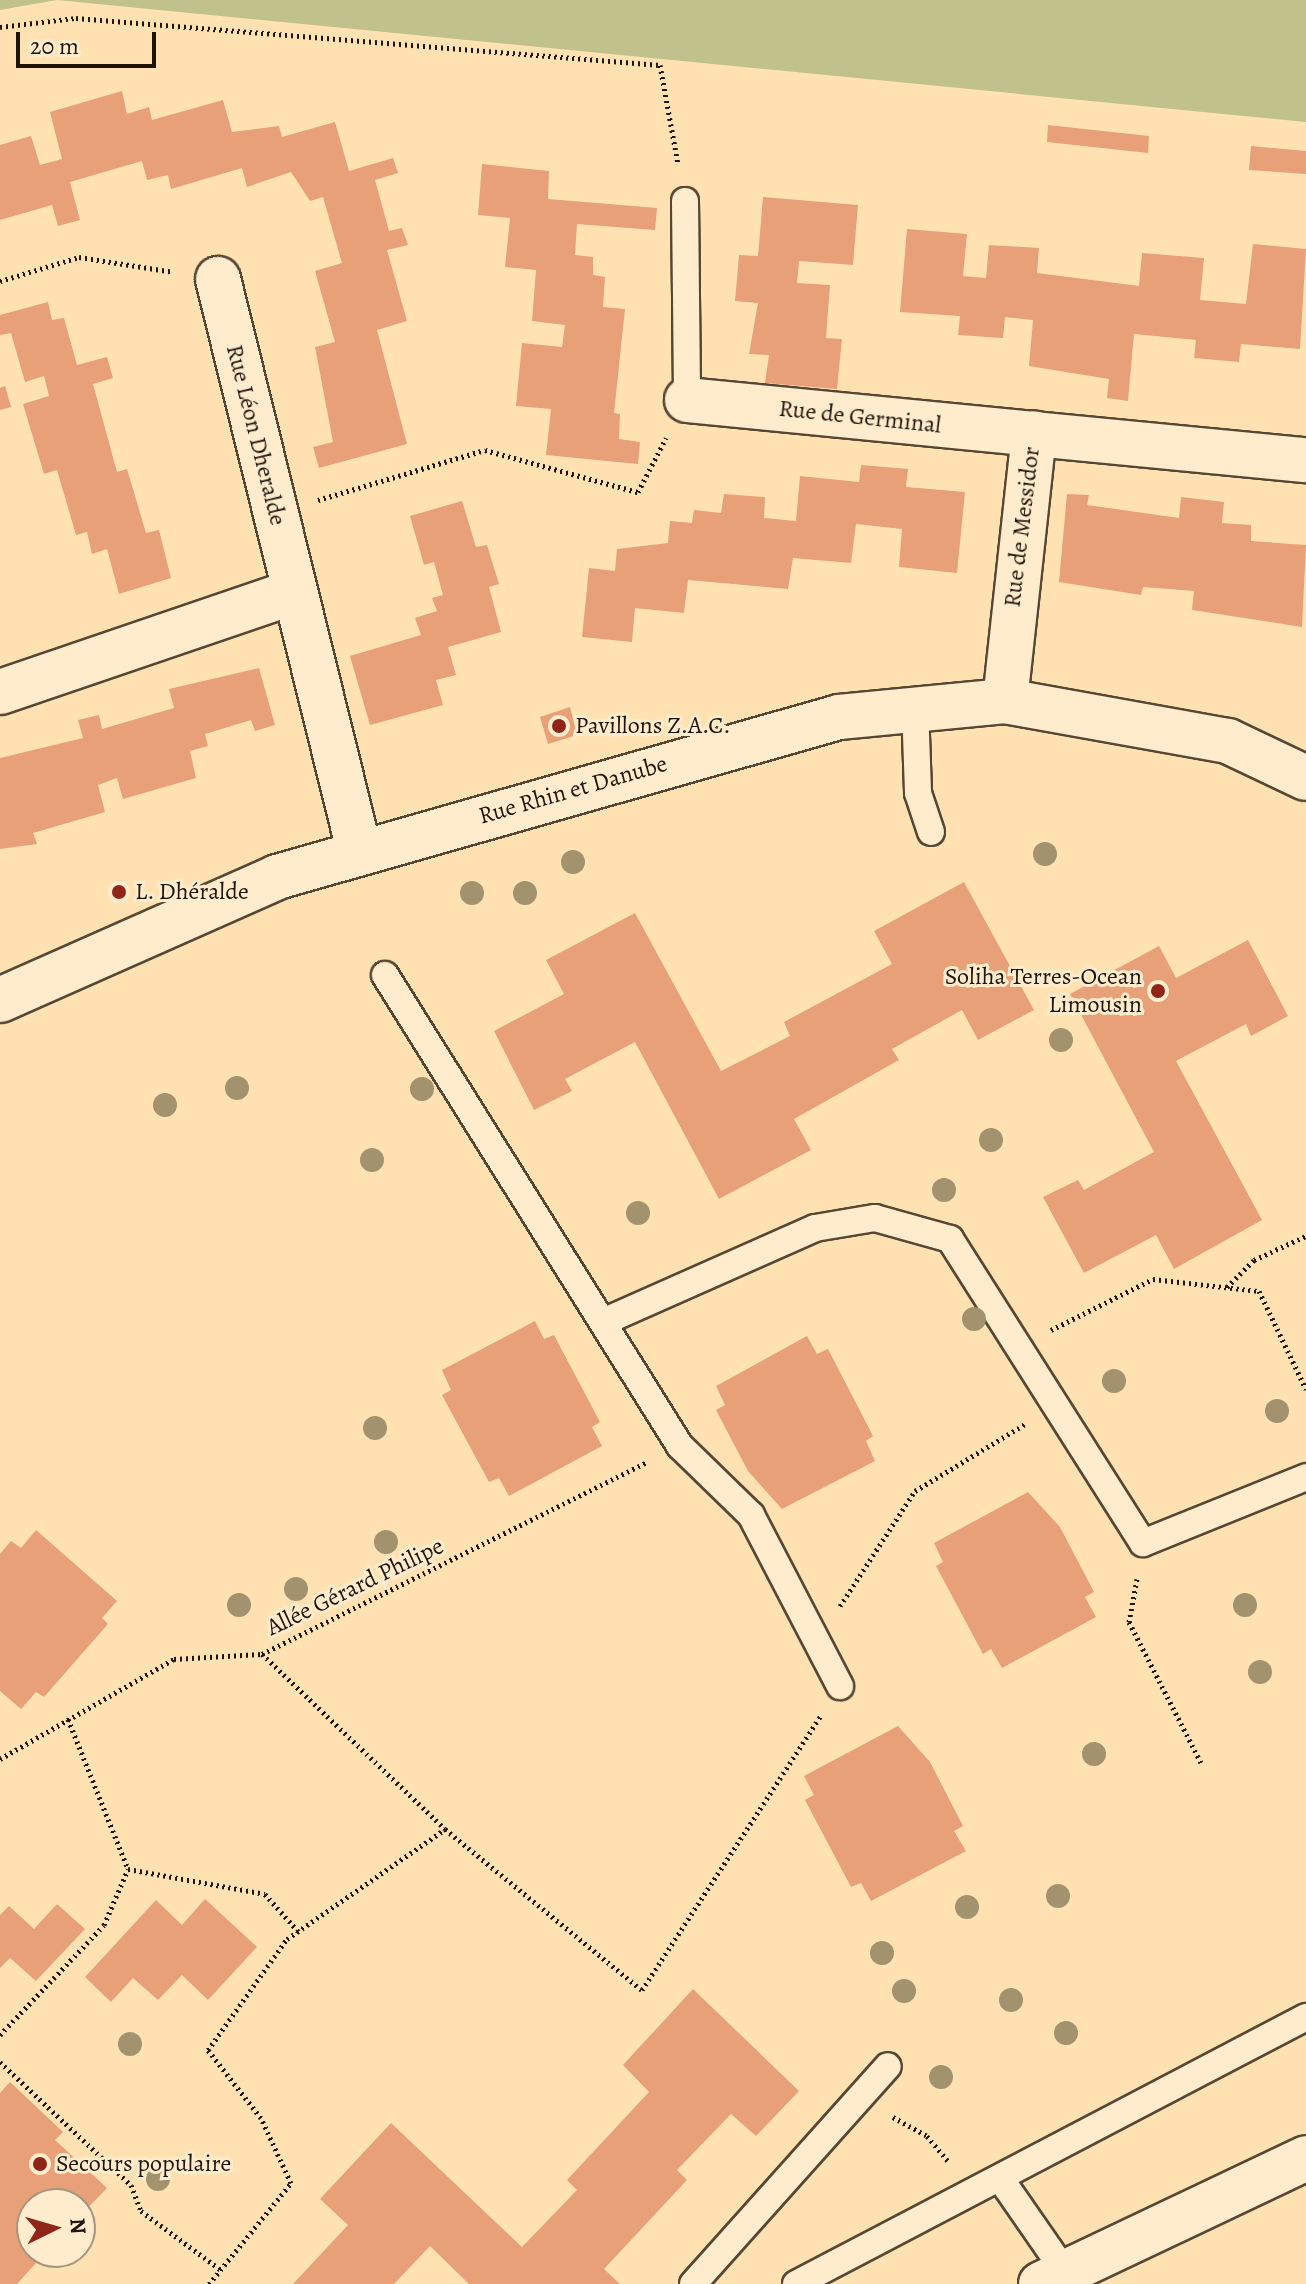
<!DOCTYPE html>
<meta charset="utf-8">
<style>
body{margin:0}
#map{position:relative;width:1306px;height:2284px;overflow:hidden;background:#ffe1b2;font-family:Alegreya,serif}
div>[style]{position:absolute}
[style*='--x']{left:calc(var(--x)*1px);top:calc(var(--y)*1px);width:calc(var(--w)*1px);rotate:calc(var(--a)*1deg)}
.green>*{inset:0;background:#c1c28b}
.building>*{inset:0;background:#e7a078}
.path>*{height:5px;margin-top:-2.5px;transform-origin:0;background:repeating-linear-gradient(90deg,#1e140a 0 2px,transparent 0 6px)}
.roads{filter:drop-shadow(2px 0 #564734) drop-shadow(-2px 0 #564734) drop-shadow(0 2px #564734) drop-shadow(0 -2px #564734)}
.lane>*{height:26px;margin:-13px;padding:0 13px;transform-origin:13px;border-radius:13px;background:#ffeccd}
.street>*{height:44px;margin:-22px;padding:0 22px;transform-origin:22px;border-radius:22px;background:#ffeccd}
.trees>*{width:24px;height:24px;margin:-12px;border-radius:50%;background:#a3926e}
.dots>*{width:22px;height:22px;translate:-50% -50%;box-sizing:border-box;border:4px solid #ffeccd;border-radius:50%}
span{translate:-50% -50%;white-space:nowrap;text-align:center;line-height:1.15;-webkit-text-stroke:6px #ffeccd;paint-order:stroke}
.street-label{font-size:24px;color:#1e140a}
.poi-label{font-size:24px;color:#1e140a}
.left{translate:0 -50%;text-align:left}
.right{translate:-100% -50%;text-align:right}
.north{position:absolute;left:16px;top:2188px;width:80px;height:80px;box-sizing:border-box;background:#ffeccd;border:2px solid #a5967f;border-radius:50%;rotate:85deg;font-size:22px;font-weight:700;line-height:32px;text-align:center;color:#1e140a}
.north::after{content:'';display:block;margin:auto;width:28px;height:36px;background:#8f2418;clip-path:polygon(50% 0,100% 100%,50% 72%,0 100%)}
.scale{position:absolute;left:16px;top:32px;width:140px;height:36px;box-sizing:border-box;border:4px solid #1e140a;border-top:0;padding-left:10px;font-size:24px;line-height:28px;white-space:nowrap;color:#1e140a;-webkit-text-stroke:6px #ffeccd;paint-order:stroke}
</style>
<div id="map">
<div class="green">
<i style="clip-path:polygon(0 0,1306px 0,1306px 122px,57px 0,0 10px)"></i>
</div>
<div class="building">
<i style="clip-path:polygon(122px 91px,127px 114px,149px 107px,152px 120px,223px 100px,232px 132px,279px 126px,282px 137px,335px 122px,349px 171px,393px 158px,398px 173px,375px 180px,389px 231px,402px 228px,408px 245px,387px 250px,407px 321px,377px 330px,407px 444px,319px 468px,313px 447px,333px 442px,315px 347px,335px 342px,315px 271px,342px 263px,323px 197px,310px 201px,291px 172px,247px 187px,242px 168px,171px 189px,168px 175px,147px 180px,142px 161px,70px 182px,80px 220px,58px 226px,52px 205px,0 220px,0 145px,31px 136px,40px 165px,62px 159px,50px 112px)"></i>
<i style="clip-path:polygon(1048px 125px,1149px 136px,1148px 153px,1047px 142px)"></i>
<i style="clip-path:polygon(1251px 146px,1306px 151px,1306px 174px,1249px 170px)"></i>
<i style="clip-path:polygon(482px 164px,549px 171px,548px 199px,657px 208px,655px 230px,577px 224px,575px 255px,593px 257px,593px 275px,605px 277px,603px 307px,625px 309px,614px 413px,620px 414px,619px 439px,640px 442px,638px 464px,546px 455px,551px 409px,516px 406px,522px 343px,562px 347px,565px 325px,532px 321px,536px 270px,505px 267px,510px 218px,478px 215px)"></i>
<i style="clip-path:polygon(763px 197px,858px 205px,853px 265px,799px 261px,797px 283px,830px 285px,826px 338px,842px 339px,837px 389px,765px 383px,769px 355px,749px 354px,758px 303px,735px 301px,739px 255px,758px 256px)"></i>
<i style="clip-path:polygon(907px 229px,967px 234px,963px 276px,986px 278px,989px 245px,1039px 248px,1037px 273px,1139px 286px,1142px 253px,1204px 258px,1200px 300px,1246px 304px,1253px 244px,1306px 249px,1300px 349px,1241px 344px,1239px 362px,1194px 358px,1196px 340px,1134px 334px,1128px 401px,1107px 398px,1109px 379px,1029px 366px,1033px 320px,1005px 317px,1003px 338px,958px 335px,960px 316px,900px 312px)"></i>
<i style="clip-path:polygon(48px 302px,52px 320px,64px 318px,77px 365px,107px 357px,113px 378px,93px 384px,117px 472px,127px 469px,146px 533px,159px 530px,171px 578px,119px 594px,107px 549px,92px 554px,87px 532px,76px 535px,57px 470px,44px 474px,23px 404px,49px 396px,44px 376px,25px 382px,11px 333px,0 335px,0 315px)"></i>
<i style="clip-path:polygon(5px 386px,11px 407px,0 410px,0 388px)"></i>
<i style="clip-path:polygon(861px 465px,908px 469px,906px 487px,965px 492px,957px 573px,899px 567px,902px 529px,856px 524px,851px 563px,793px 558px,788px 589px,688px 580px,684px 613px,635px 608px,632px 642px,582px 637px,589px 568px,615px 571px,617px 549px,668px 543px,670px 521px,692px 523px,694px 510px,721px 513px,724px 494px,765px 497px,764px 518px,796px 521px,800px 476px,859px 482px)"></i>
<i style="clip-path:polygon(1067px 494px,1089px 495px,1087px 505px,1179px 518px,1181px 497px,1224px 502px,1222px 523px,1251px 525px,1251px 541px,1306px 545px,1302px 627px,1192px 610px,1194px 591px,1143px 587px,1141px 595px,1059px 582px)"></i>
<i style="clip-path:polygon(462px 501px,476px 547px,487px 545px,499px 584px,489px 587px,501px 632px,448px 647px,456px 675px,436px 680px,443px 705px,370px 725px,350px 656px,421px 635px,415px 618px,437px 611px,432px 598px,443px 595px,434px 562px,424px 565px,410px 516px)"></i>
<i style="clip-path:polygon(259px 668px,275px 725px,255px 731px,251px 720px,205px 734px,208px 746px,190px 751px,196px 778px,123px 799px,117px 778px,98px 785px,105px 812px,33px 833px,37px 844px,0 849px,0 758px,83px 738px,78px 720px,99px 715px,102px 729px,174px 708px,169px 689px)"></i>
<i style="clip-path:polygon(570px 707px,577px 735px,548px 744px,540px 717px)"></i>
<i style="clip-path:polygon(964px 882px,1034px 1010px,978px 1040px,962px 1010px,892px 1049px,899px 1060px,794px 1119px,811px 1150px,719px 1199px,635px 1042px,565px 1079px,572px 1091px,534px 1110px,494px 1031px,564px 994px,546px 960px,635px 913px,721px 1071px,790px 1036px,784px 1022px,892px 964px,874px 931px)"></i>
<i style="clip-path:polygon(1248px 940px,1288px 1016px,1251px 1036px,1246px 1024px,1176px 1061px,1262px 1220px,1174px 1269px,1156px 1235px,1084px 1273px,1043px 1197px,1078px 1180px,1084px 1190px,1154px 1152px,1070px 994px,1159px 946px,1176px 978px)"></i>
<i style="clip-path:polygon(535px 1321px,544px 1339px,554px 1335px,600px 1422px,592px 1427px,602px 1446px,509px 1496px,499px 1478px,489px 1482px,442px 1395px,451px 1390px,442px 1370px)"></i>
<i style="clip-path:polygon(807px 1336px,817px 1354px,828px 1349px,873px 1436px,866px 1441px,875px 1461px,782px 1509px,748px 1471px,716px 1410px,725px 1405px,716px 1386px)"></i>
<i style="clip-path:polygon(1028px 1492px,1060px 1527px,1094px 1592px,1085px 1597px,1096px 1617px,1002px 1668px,991px 1649px,983px 1654px,936px 1566px,943px 1562px,934px 1543px)"></i>
<i style="clip-path:polygon(36px 1530px,117px 1601px,102px 1618px,108px 1624px,44px 1697px,36px 1692px,21px 1709px,0 1691px,0 1554px,11px 1541px,21px 1548px)"></i>
<i style="clip-path:polygon(898px 1726px,930px 1762px,963px 1826px,954px 1831px,966px 1851px,871px 1901px,861px 1883px,851px 1887px,805px 1800px,814px 1795px,804px 1776px)"></i>
<i style="clip-path:polygon(205px 1899px,257px 1947px,208px 2000px,182px 1975px,158px 2000px,133px 1978px,111px 2002px,85px 1977px,156px 1900px,182px 1925px)"></i>
<i style="clip-path:polygon(57px 1904px,85px 1929px,36px 1981px,10px 1958px,0 1968px,0 1915px,9px 1906px,34px 1929px)"></i>
<i style="clip-path:polygon(693px 1989px,799px 2091px,756px 2136px,731px 2114px,677px 2170px,687px 2180px,604px 2269px,620px 2284px,469px 2284px,430px 2246px,394px 2284px,293px 2284px,348px 2225px,320px 2199px,391px 2123px,522px 2247px,577px 2190px,567px 2180px,649px 2092px,623px 2065px)"></i>
<i style="clip-path:polygon(10px 2082px,63px 2132px,55px 2140px,107px 2188px,80px 2216px,80px 2204px,32px 2204px,32px 2252px,46px 2252px,17px 2284px,0 2284px,0 2093px)"></i>
</div>
<div class="path">
<i style="--x:0;--y:27;--w:77;--a:-6.8"></i>
<i style="--x:76;--y:18;--w:586;--a:4.6"></i>
<i style="--x:660;--y:65;--w:101;--a:79.7"></i>
<i style="--x:0;--y:281;--w:83;--a:-16.9"></i>
<i style="--x:79;--y:257;--w:96;--a:9"></i>
<i style="--x:318;--y:500;--w:174;--a:-16.7"></i>
<i style="--x:485;--y:450;--w:159;--a:15.4"></i>
<i style="--x:638;--y:492;--w:61;--a:-62.6"></i>
<i style="--x:1227;--y:1287;--w:38;--a:-45"></i>
<i style="--x:1254;--y:1260;--w:57;--a:-24.8"></i>
<i style="--x:1051;--y:1330;--w:114;--a:-26.6"></i>
<i style="--x:1153;--y:1279;--w:107;--a:6.5"></i>
<i style="--x:1259;--y:1291;--w:109;--a:64.4"></i>
<i style="--x:1137;--y:1579;--w:44;--a:100.5"></i>
<i style="--x:1129;--y:1622;--w:158;--a:62.9"></i>
<i style="--x:840;--y:1606;--w:137;--a:-56.9"></i>
<i style="--x:915;--y:1491;--w:129;--a:-31.3"></i>
<i style="--x:262;--y:1654;--w:253;--a:43.7"></i>
<i style="--x:445;--y:1829;--w:254;--a:39.3"></i>
<i style="--x:642;--y:1990;--w:328;--a:-56.9"></i>
<i style="--x:68;--y:1719;--w:162;--a:68.2"></i>
<i style="--x:128;--y:1869;--w:139;--a:10.3"></i>
<i style="--x:265;--y:1894;--w:50;--a:48.3"></i>
<i style="--x:0;--y:1759;--w:201;--a:-29.9"></i>
<i style="--x:174;--y:1659;--w:88;--a:-3.3"></i>
<i style="--x:262;--y:1654;--w:430;--a:-26.5"></i>
<i style="--x:0;--y:2035;--w:151;--a:-46.6"></i>
<i style="--x:104;--y:1925;--w:61;--a:-66.8"></i>
<i style="--x:0;--y:2062;--w:180;--a:43.2"></i>
<i style="--x:131;--y:2185;--w:28;--a:69"></i>
<i style="--x:141;--y:2211;--w:99;--a:36.4"></i>
<i style="--x:893;--y:2117;--w:39;--a:29"></i>
<i style="--x:927;--y:2136;--w:35;--a:50"></i>
<i style="--x:209;--y:2284;--w:130;--a:-50.9"></i>
<i style="--x:291;--y:2183;--w:72;--a:-114.8"></i>
<i style="--x:261;--y:2118;--w:86;--a:-127.9"></i>
<i style="--x:208;--y:2050;--w:136;--a:-54.6"></i>
<i style="--x:287;--y:1939;--w:193;--a:-34.8"></i>
</div>
<div class="roads">
<div class="lane">
<i style="--x:685;--y:201;--w:199;--a:89.4"></i>
<i style="--x:915;--y:706;--w:87;--a:88"></i>
<i style="--x:918;--y:793;--w:41;--a:71.6"></i>
<i style="--x:385;--y:975;--w:556;--a:57.94"></i>
<i style="--x:680;--y:1446;--w:99;--a:44.2"></i>
<i style="--x:751;--y:1515;--w:193;--a:62.5"></i>
<i style="--x:603;--y:1322;--w:232;--a:-23.9"></i>
<i style="--x:815;--y:1228;--w:61;--a:-9.5"></i>
<i style="--x:875;--y:1218;--w:78;--a:15.6"></i>
<i style="--x:950;--y:1239;--w:360;--a:57.6"></i>
<i style="--x:1143;--y:1543;--w:176;--a:-22"></i>
<i style="--x:1000;--y:2178;--w:114;--a:55.3"></i>
<i style="--x:693;--y:2284;--w:292;--a:-48.2"></i>
<i style="--x:796;--y:2284;--w:576;--a:-27.63"></i>
</div>
<div class="street">
<i style="--x:218;--y:279;--w:588;--a:76.13"></i>
<i style="--x:687;--y:400;--w:349;--a:5.6"></i>
<i style="--x:0;--y:692;--w:311;--a:-18.8"></i>
<i style="--x:1005;--y:701;--w:269;--a:-83.8"></i>
<i style="--x:1034;--y:434;--w:273;--a:5.5"></i>
<i style="--x:0;--y:1000;--w:303;--a:-23.9"></i>
<i style="--x:277;--y:877;--w:584;--a:-15.89"></i>
<i style="--x:839;--y:717;--w:167;--a:-5.5"></i>
<i style="--x:1005;--y:701;--w:227;--a:10.2"></i>
<i style="--x:1228;--y:741;--w:86;--a:25.4"></i>
<i style="--x:1041;--y:2284;--w:293;--a:-25.4"></i>
</div>
</div>
<div class="trees">
<i style="left:1045px;top:854px"></i>
<i style="left:573px;top:862px"></i>
<i style="left:472px;top:893px"></i>
<i style="left:525px;top:893px"></i>
<i style="left:1061px;top:1040px"></i>
<i style="left:237px;top:1088px"></i>
<i style="left:422px;top:1089px"></i>
<i style="left:165px;top:1105px"></i>
<i style="left:991px;top:1140px"></i>
<i style="left:372px;top:1160px"></i>
<i style="left:944px;top:1190px"></i>
<i style="left:638px;top:1213px"></i>
<i style="left:974px;top:1319px"></i>
<i style="left:1114px;top:1381px"></i>
<i style="left:1277px;top:1411px"></i>
<i style="left:375px;top:1428px"></i>
<i style="left:386px;top:1542px"></i>
<i style="left:296px;top:1589px"></i>
<i style="left:239px;top:1605px"></i>
<i style="left:1245px;top:1605px"></i>
<i style="left:1260px;top:1672px"></i>
<i style="left:1094px;top:1754px"></i>
<i style="left:1058px;top:1896px"></i>
<i style="left:967px;top:1907px"></i>
<i style="left:882px;top:1953px"></i>
<i style="left:904px;top:1991px"></i>
<i style="left:1011px;top:2000px"></i>
<i style="left:1066px;top:2033px"></i>
<i style="left:130px;top:2044px"></i>
<i style="left:941px;top:2077px"></i>
<i style="left:158px;top:2179px"></i>
</div>
<div class="dots">
<i style="left:559px;top:726px;background:#8f2418"></i>
<i style="left:119px;top:892px;background:#8f2418"></i>
<i style="left:1158px;top:991px;background:#8f2418"></i>
<i style="left:40px;top:2164px;background:#8f2418"></i>
</div>
<div class="street-label">
<span style="left:860px;top:417px;rotate:6deg">Rue de Germinal</span>
<span style="left:256px;top:435px;rotate:76deg">Rue Léon Dheralde</span>
<span style="left:1022px;top:527px;rotate:-83deg">Rue de Messidor</span>
<span style="left:573px;top:790px;rotate:-16deg">Rue Rhin et Danube</span>
<span style="left:355px;top:1587px;rotate:-26deg">Allée Gérard Philipe</span>
</div>
<div class="poi-label">
<span class="left" style="left:575px;top:726px">Pavillons Z.A.C.</span>
<span class="left" style="left:135px;top:892px">L. Dhéralde</span>
<span class="right" style="left:1142px;top:991px">Soliha Terres-Ocean<br>Limousin</span>
<span class="left" style="left:56px;top:2164px">Secours populaire</span>
</div>
<div class="north">N</div>
<div class="scale">20 m</div>
</div>
